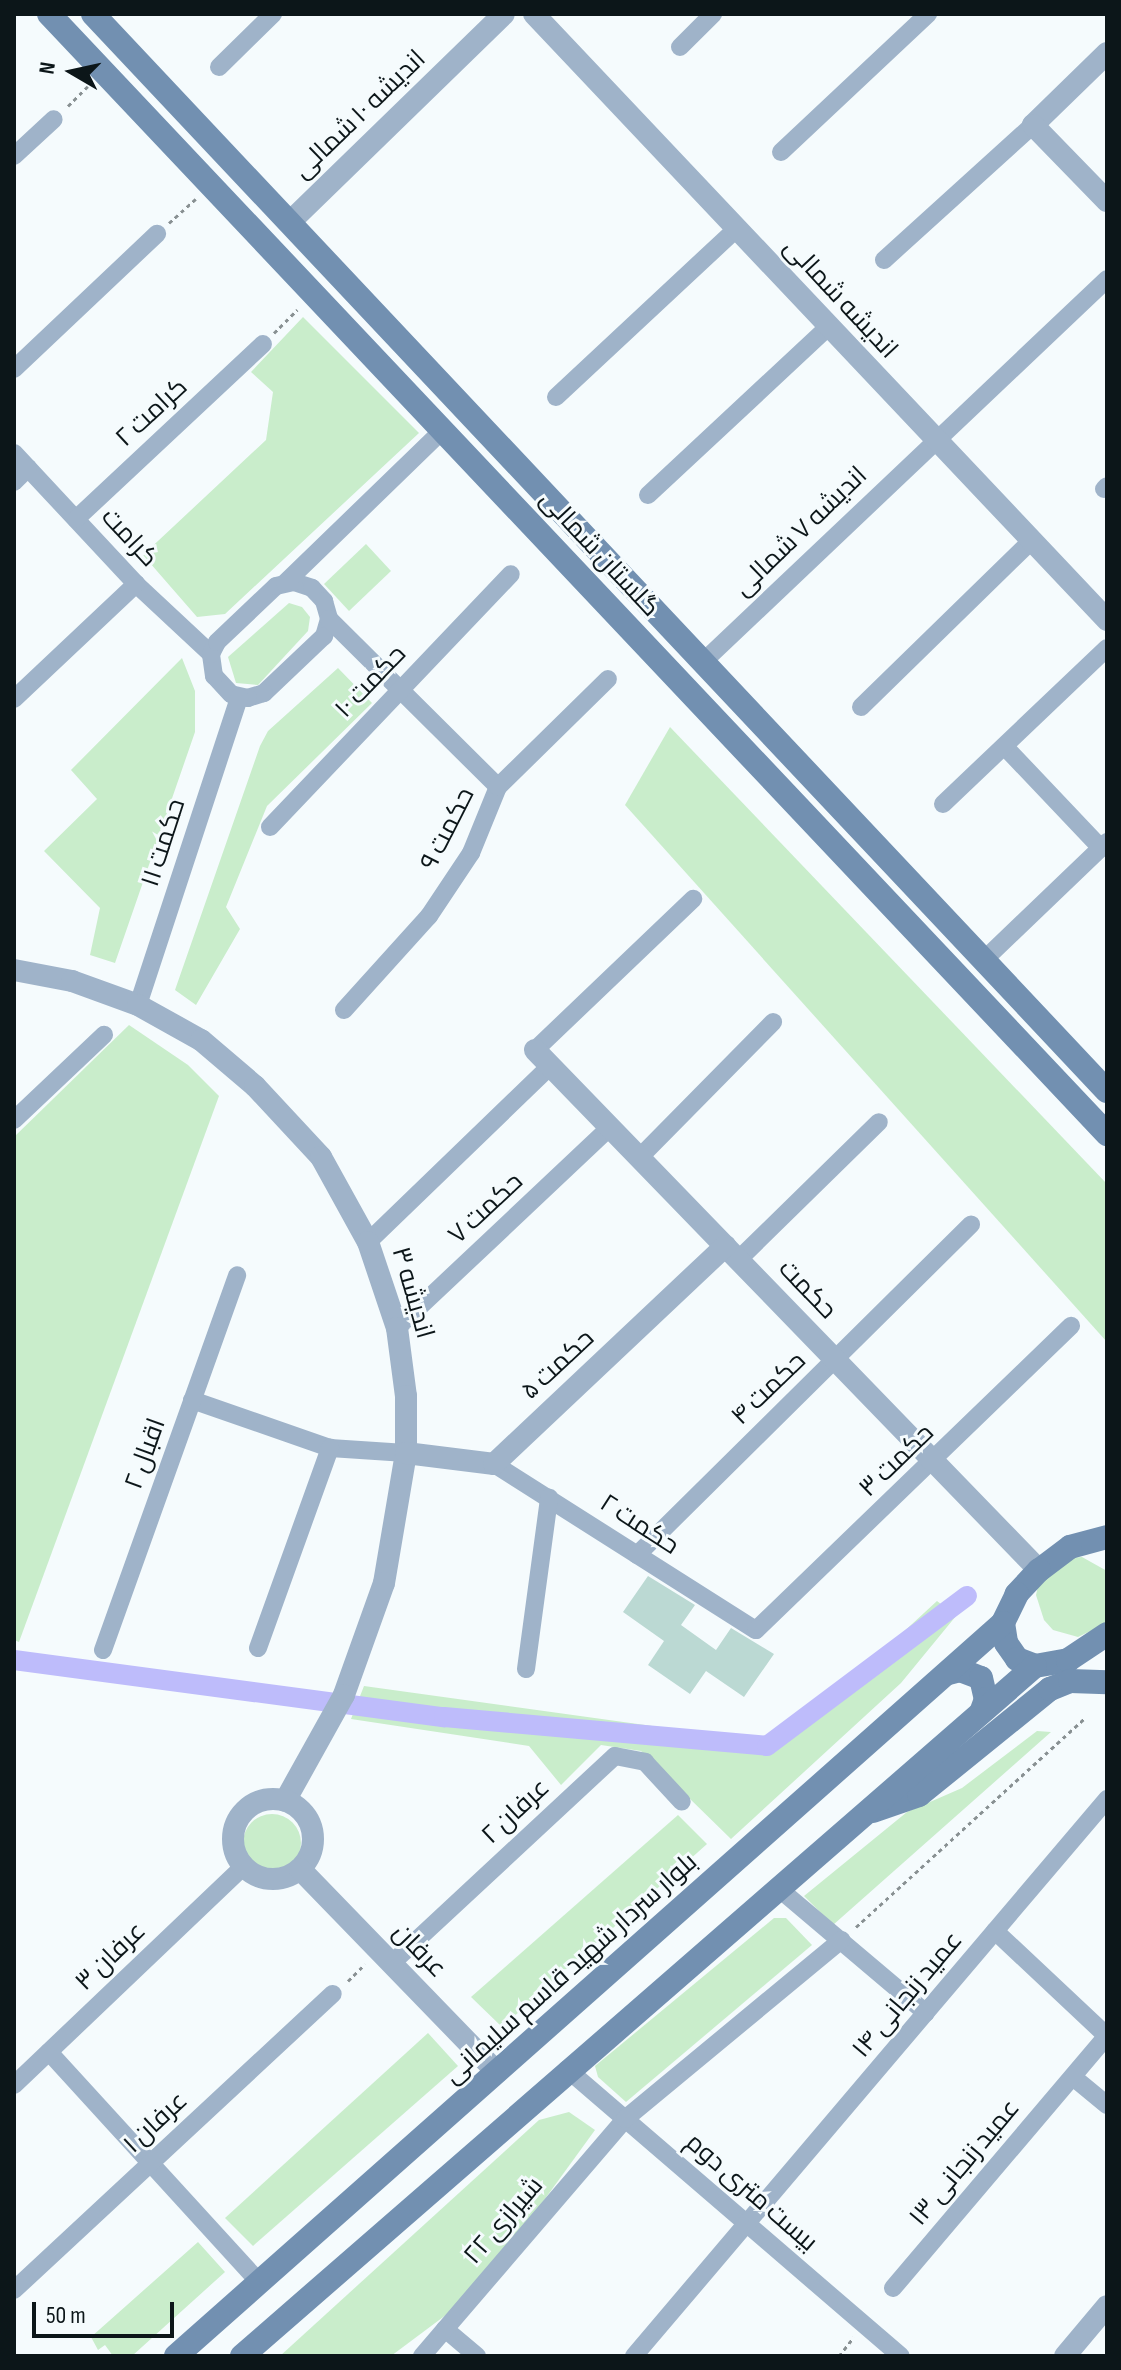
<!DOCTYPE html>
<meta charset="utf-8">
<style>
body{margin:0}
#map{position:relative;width:1121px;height:2370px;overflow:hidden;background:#f5fbfd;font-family:"Sofia Sans Condensed",Cairo,sans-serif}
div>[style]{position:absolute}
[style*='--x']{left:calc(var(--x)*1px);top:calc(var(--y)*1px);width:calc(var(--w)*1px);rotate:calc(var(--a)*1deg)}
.green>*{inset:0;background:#c9edcb}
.round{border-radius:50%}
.canal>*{height:20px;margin:-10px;padding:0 10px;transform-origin:10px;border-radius:10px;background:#bebcfb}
.building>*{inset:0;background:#bbd9d3}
.path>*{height:3px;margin-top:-1.5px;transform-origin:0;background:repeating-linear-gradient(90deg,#889092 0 4px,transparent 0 8px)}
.minor>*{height:18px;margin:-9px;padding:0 9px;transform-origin:9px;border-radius:9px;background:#9fb3c9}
.tertiary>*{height:22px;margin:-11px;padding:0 11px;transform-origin:11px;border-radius:11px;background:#9fb3c9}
.tertiary>.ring{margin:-11px;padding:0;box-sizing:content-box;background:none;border:22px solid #9fb3c9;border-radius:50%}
.secondary>*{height:24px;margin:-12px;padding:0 12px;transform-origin:12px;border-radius:12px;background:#7290b1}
span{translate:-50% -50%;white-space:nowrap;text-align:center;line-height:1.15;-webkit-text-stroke:6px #f5fbfd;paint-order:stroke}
.street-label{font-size:26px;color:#0c1619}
.frame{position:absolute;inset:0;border:16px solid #0c1619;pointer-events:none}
.north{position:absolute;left:32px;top:32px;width:80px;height:80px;-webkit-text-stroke:6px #f5fbfd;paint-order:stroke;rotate:279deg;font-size:22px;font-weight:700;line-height:32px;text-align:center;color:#0c1619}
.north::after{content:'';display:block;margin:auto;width:28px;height:36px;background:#0c1619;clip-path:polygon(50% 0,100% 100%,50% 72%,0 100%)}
.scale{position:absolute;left:32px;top:2302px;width:142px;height:36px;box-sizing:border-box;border:4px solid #0c1619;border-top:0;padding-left:10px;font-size:24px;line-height:28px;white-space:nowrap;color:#0c1619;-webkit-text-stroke:6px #f5fbfd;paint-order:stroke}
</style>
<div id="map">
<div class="green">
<i style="clip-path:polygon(303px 317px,419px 433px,225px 614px,197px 617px,143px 555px,266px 440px,273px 392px,251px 372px)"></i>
<i style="clip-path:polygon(366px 544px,391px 571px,349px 611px,324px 584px)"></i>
<i style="clip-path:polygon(289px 603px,302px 607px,310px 617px,308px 631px,258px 685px,236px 683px,228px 657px)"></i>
<i style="clip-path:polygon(182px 658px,195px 691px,195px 732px,115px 963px,90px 955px,100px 908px,44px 851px,97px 799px,71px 770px)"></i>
<i style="clip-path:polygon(338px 668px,372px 703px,267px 806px,226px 907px,240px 929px,196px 1005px,175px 990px,260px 746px,268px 731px)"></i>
<i style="clip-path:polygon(670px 727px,1107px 1184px,1107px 1342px,625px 805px)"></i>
<i style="clip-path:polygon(129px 1025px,188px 1065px,219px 1096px,19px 1642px,14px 1640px,14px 1137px)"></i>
<i style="clip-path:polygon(1082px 1557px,1107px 1571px,1107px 1623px,1078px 1637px,1053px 1630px,1044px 1620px,1036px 1595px,1039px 1582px,1069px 1558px)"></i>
<i style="clip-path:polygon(937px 1601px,956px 1616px,901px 1683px,731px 1839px,641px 1751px,601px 1745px,561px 1785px,529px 1746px,351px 1719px,364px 1686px,782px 1744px)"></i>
<i style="clip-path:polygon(1037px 1731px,1051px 1732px,833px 1925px,804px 1896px,907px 1812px,962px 1788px)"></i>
<i class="round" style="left:243px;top:1814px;width:58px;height:58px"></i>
<i style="clip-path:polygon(678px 1815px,707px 1844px,502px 2027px,471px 1997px)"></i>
<i style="clip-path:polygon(774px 1918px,786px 1918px,812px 1945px,626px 2102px,598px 2077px,595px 2066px)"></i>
<i style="clip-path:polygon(428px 2033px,458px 2066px,253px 2246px,225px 2218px)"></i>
<i style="clip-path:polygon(569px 2112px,595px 2130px,478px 2291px,391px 2356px,280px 2356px,539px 2120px)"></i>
<i style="clip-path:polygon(198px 2242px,225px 2272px,132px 2356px,113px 2356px,105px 2345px,98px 2350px,91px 2337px)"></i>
</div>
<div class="canal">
<i style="--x:14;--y:1660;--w:434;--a:7.6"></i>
<i style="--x:444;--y:1717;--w:324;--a:5.1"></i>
<i style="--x:767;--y:1746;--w:250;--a:-36.9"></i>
</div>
<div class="building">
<i style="clip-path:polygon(648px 1576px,695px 1605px,681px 1625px,716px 1650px,731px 1628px,774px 1654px,744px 1697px,706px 1671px,690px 1694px,648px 1665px,664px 1641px,623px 1612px)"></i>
</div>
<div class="path">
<i style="--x:68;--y:106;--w:28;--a:-45"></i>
<i style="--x:169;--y:223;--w:36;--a:-42"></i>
<i style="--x:274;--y:333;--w:33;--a:-45"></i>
<i style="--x:856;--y:1927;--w:311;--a:-42.4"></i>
<i style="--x:348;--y:1981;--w:24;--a:-45"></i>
<i style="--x:839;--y:2356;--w:24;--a:-52"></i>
</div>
<div class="minor">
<i style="--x:680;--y:47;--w:47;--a:-45"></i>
<i style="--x:219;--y:67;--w:76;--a:-44.5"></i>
<i style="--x:781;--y:152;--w:202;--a:-43.2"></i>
<i style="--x:14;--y:156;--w:54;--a:-42.8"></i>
<i style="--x:884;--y:260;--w:201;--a:-42.2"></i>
<i style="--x:14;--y:369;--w:197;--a:-43.4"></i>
<i style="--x:556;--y:397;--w:246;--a:-43"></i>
<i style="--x:14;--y:453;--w:179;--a:47"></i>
<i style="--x:136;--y:584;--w:103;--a:43"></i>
<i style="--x:14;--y:482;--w:20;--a:-45"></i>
<i style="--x:1104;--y:489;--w:4;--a:-45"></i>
<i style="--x:648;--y:495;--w:246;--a:-43"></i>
<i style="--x:76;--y:519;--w:256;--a:-43.1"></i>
<i style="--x:294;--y:582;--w:19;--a:18"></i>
<i style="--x:312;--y:588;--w:18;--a:47"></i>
<i style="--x:324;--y:601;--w:19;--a:74"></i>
<i style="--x:329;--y:619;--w:18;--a:106"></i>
<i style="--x:324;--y:636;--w:83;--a:136.5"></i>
<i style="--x:264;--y:693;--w:17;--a:163"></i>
<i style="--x:248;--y:698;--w:17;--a:-167"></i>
<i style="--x:231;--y:694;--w:25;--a:-133"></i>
<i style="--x:214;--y:676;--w:22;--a:-98"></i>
<i style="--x:211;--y:654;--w:13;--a:-63"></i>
<i style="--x:217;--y:642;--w:81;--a:-43.5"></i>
<i style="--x:276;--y:586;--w:18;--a:-13"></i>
<i style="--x:285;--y:583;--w:220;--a:-44.1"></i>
<i style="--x:329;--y:619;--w:238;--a:44.8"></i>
<i style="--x:704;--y:661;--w:555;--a:-43.47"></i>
<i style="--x:14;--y:699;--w:168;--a:-43.3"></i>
<i style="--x:861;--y:707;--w:238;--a:-44.3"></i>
<i style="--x:1006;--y:748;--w:138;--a:46.5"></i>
<i style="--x:943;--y:804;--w:226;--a:-43.6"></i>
<i style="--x:270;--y:827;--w:349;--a:-46.4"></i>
<i style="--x:986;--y:958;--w:168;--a:-43.8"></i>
<i style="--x:138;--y:1005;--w:324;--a:-71.8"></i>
<i style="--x:344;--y:1010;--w:127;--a:-47.9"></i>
<i style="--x:429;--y:916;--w:76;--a:-56.3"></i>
<i style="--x:471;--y:853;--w:71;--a:-67.8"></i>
<i style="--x:498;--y:787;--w:154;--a:-44.5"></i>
<i style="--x:535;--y:1050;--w:219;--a:-43.7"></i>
<i style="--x:14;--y:1120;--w:124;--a:-43.4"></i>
<i style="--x:639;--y:1158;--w:191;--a:-45.4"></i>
<i style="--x:368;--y:1242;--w:253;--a:-44"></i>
<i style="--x:738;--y:1260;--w:197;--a:-44.4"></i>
<i style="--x:397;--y:1328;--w:293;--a:-43.3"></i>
<i style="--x:192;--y:1400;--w:146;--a:19.2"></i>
<i style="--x:330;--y:1448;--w:76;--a:3.8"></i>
<i style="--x:494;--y:1464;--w:310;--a:32.4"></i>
<i style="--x:756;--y:1630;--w:438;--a:-44"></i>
<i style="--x:637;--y:1555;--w:470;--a:-44.7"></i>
<i style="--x:258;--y:1648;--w:213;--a:-70.2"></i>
<i style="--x:103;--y:1650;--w:398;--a:-70.3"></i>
<i style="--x:526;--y:1669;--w:173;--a:-82.3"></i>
<i style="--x:777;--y:1887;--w:195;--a:40.2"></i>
<i style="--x:995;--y:1931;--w:154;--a:43.2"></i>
<i style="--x:392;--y:1963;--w:304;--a:-42.9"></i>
<i style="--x:615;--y:1756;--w:31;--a:11"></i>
<i style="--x:645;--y:1762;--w:54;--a:47.2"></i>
<i style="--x:49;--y:2052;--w:311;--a:47.6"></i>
<i style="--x:567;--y:2069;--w:440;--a:40.7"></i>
<i style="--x:1073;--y:2077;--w:44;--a:39.5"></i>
<i style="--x:14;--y:2085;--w:316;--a:-43.6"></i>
<i style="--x:893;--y:2288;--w:331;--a:-49.7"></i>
<i style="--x:14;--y:2290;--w:435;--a:-42.9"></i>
<i style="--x:445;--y:2329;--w:42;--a:40.2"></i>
<i style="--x:422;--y:2356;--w:312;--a:-49.4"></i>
<i style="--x:625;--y:2119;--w:281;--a:-39.6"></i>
<i style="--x:634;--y:2356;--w:731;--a:-49.66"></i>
</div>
<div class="tertiary">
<i style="--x:534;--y:14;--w:834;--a:46.6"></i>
<i style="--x:1107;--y:53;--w:103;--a:135.8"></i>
<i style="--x:1033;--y:125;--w:106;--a:45.8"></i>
<i style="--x:290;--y:222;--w:298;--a:-44.2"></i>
<i style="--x:14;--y:970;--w:59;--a:10.7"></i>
<i style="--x:72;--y:981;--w:70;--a:20"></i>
<i style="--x:138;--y:1005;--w:72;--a:29.1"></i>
<i style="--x:201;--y:1040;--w:71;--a:40.4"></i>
<i style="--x:255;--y:1086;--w:97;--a:47.1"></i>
<i style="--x:321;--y:1157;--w:97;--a:61.1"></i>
<i style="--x:368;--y:1242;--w:91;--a:71.4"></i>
<i style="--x:397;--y:1328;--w:69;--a:82.5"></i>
<i style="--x:406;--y:1396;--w:57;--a:90"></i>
<i style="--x:406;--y:1453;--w:132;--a:99.6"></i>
<i style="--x:384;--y:1583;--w:119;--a:109.7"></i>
<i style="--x:344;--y:1695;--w:121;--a:119.1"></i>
<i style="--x:535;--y:1050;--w:724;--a:45.9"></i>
<i style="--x:406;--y:1453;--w:89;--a:7.1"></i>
<i style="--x:494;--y:1464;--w:318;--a:-43.3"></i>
<i class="ring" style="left:233px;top:1799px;width:58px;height:58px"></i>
<i style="--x:300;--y:1869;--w:283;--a:45.9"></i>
<i style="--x:1065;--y:2356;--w:65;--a:-50"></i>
</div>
<div class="secondary">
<i style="--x:49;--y:14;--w:1541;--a:46.63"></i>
<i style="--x:93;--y:14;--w:1479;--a:46.73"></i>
<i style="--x:1107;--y:1537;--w:38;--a:165"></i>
<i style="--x:1070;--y:1547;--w:39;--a:143"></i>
<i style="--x:1039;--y:1570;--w:33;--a:133"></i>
<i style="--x:1017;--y:1594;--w:32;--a:116"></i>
<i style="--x:1003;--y:1623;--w:20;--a:81"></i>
<i style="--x:1006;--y:1643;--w:19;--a:55"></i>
<i style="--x:1017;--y:1659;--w:19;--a:21"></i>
<i style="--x:1035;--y:1666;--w:34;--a:-10"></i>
<i style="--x:1068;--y:1660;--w:47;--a:-33.7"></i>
<i style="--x:949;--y:1673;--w:11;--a:-15"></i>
<i style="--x:960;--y:1670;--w:22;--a:21"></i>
<i style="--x:981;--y:1678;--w:22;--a:77"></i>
<i style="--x:986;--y:1699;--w:12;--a:110"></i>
<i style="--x:873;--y:1811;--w:49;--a:-19.2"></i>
<i style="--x:919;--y:1795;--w:169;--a:-39"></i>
<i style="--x:1050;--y:1689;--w:22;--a:-22"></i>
<i style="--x:1070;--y:1681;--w:37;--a:2"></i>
<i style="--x:176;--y:2356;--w:1105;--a:-41.55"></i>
<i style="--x:242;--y:2356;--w:1051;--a:-41.03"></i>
</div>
<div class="street-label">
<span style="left:360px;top:115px;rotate:-44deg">اندیشه ۱۰ شمالی</span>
<span style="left:840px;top:299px;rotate:47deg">اندیشه شمالی</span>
<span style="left:152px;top:413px;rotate:-43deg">کرامت ۲</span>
<span style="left:801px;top:532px;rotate:-44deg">اندیشه ۷ شمالی</span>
<span style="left:129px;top:538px;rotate:47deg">کرامت</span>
<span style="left:599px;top:554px;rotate:47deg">گلستان شمالی</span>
<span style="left:371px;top:682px;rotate:-46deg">حکمت ۱۰</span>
<span style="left:448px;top:829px;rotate:-63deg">حکمت ۹</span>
<span style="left:164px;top:843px;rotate:-72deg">حکمت ۱۱</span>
<span style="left:486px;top:1209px;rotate:-43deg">حکمت ۷</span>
<span style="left:807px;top:1290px;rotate:46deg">حکمت</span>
<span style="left:412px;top:1293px;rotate:74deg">اندیشه ۳</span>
<span style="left:558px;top:1365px;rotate:-43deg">حکمت ۵</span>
<span style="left:769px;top:1389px;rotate:-44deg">حکمت ۴</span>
<span style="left:146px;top:1454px;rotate:-70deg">اقبال ۲</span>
<span style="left:897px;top:1461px;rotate:-44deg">حکمت ۳</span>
<span style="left:639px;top:1525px;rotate:33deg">حکمت ۲</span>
<span style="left:516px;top:1812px;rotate:-43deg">عرفان ۲</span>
<span style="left:419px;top:1951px;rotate:46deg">عرفان</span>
<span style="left:111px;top:1957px;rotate:-44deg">عرفان ۳</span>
<span style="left:571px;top:1969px;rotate:-42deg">بلوار سردار شهید قاسم سلیمانی</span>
<span style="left:908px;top:1995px;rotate:-50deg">عمید زنجانی ۱۴</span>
<span style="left:156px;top:2123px;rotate:-43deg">عرفان ۱</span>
<span style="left:965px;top:2163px;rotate:-50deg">عمید زنجانی ۱۳</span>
<span style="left:751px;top:2193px;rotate:41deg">بیست متری دوم</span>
<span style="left:504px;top:2221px;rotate:-49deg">شیرازی ۲۲</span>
</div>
<div class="frame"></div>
<div class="north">N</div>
<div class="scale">50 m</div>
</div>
